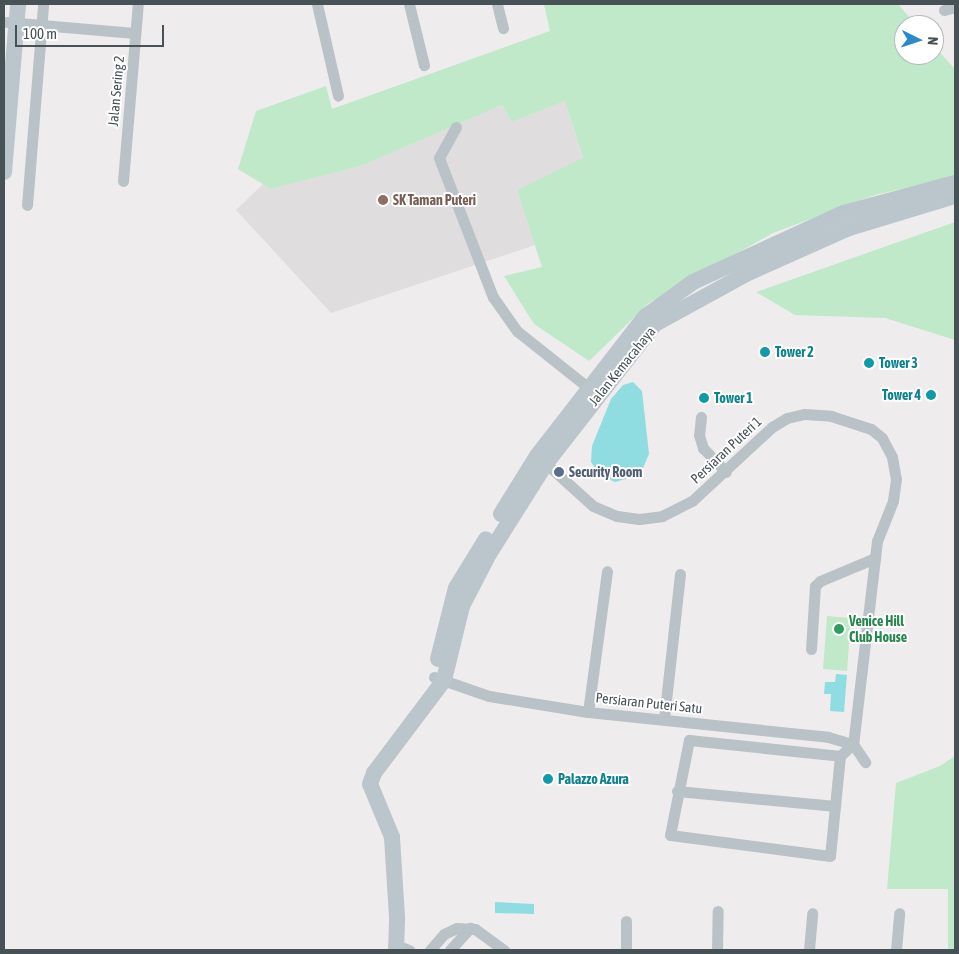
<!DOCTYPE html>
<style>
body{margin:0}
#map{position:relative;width:959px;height:954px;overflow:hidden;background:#efeced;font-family:"Asap Condensed",sans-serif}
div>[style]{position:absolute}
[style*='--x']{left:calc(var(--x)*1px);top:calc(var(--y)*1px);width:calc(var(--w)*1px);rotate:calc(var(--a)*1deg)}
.education>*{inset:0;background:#e0ddde}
.green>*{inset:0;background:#bfe9c8}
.water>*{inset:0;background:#90dde1}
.street>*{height:11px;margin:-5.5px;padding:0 5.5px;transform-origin:5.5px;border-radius:5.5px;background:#b9c3c7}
.secondary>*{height:16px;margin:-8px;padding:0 8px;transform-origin:8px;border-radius:8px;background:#bac6cc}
.dots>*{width:14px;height:14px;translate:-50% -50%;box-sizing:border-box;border:2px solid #fff;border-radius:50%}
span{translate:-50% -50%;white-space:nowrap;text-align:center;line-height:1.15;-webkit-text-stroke:4px #fff;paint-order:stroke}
.street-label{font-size:14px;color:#475257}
.education-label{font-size:14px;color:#785e54;font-weight:700}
.left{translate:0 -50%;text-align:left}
.culture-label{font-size:14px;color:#0d838f;font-weight:700}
.right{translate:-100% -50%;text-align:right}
.service-label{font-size:14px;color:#4e5e75;font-weight:700}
.leisure-label{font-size:14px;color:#27864d;font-weight:700}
.frame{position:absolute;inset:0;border:5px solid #475257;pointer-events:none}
.north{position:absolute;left:894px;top:15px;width:50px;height:50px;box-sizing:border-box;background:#fff;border:1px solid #b5babc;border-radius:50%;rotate:94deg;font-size:14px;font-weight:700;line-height:20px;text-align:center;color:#475257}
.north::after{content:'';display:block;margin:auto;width:18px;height:22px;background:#2c89c9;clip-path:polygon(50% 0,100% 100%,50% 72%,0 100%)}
.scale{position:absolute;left:15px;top:25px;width:149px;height:22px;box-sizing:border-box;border:2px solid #475257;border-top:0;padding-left:6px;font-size:15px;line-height:18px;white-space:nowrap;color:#475257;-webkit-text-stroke:4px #fff;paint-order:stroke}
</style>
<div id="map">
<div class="education">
<i style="clip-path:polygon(565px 101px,583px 159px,517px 190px,535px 245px,331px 313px,236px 210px,263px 184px,271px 189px,361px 166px,502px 105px,512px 122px)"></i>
</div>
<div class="green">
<i style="clip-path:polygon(544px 4px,898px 4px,916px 25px,904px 25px,904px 55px,934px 55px,934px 46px,955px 69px,955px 177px,875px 195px,773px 233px,649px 303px,589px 361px,534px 324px,504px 276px,542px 267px,517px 190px,583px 158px,565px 101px,512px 122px,502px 105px,361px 166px,271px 189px,238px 169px,256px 111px,326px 86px,332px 109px,550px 31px)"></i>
<i style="clip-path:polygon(955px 222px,955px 340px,885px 318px,795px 315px,756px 292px)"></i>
<i style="clip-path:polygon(827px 616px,851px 618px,847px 671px,823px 669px)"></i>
<i style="clip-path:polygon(955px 756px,955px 950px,948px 950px,948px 889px,887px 889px,896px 783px,940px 766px)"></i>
</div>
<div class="water">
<i style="clip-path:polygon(633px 382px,642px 391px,649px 454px,643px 468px,633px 477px,615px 482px,600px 475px,591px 462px,592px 446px,611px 399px,623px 385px)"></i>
<i style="clip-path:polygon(836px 674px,847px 675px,844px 712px,830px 711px,831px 694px,824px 694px,825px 682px,835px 682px)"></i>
<i style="clip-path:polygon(495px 902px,534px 904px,534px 914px,495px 913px)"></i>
</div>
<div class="street">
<i style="--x:317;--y:4;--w:94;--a:77.1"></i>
<i style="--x:409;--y:4;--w:63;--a:76.2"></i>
<i style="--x:497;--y:4;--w:25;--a:76"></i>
<i style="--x:944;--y:10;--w:11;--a:-15"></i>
<i style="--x:7;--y:22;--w:128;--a:4.9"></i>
<i style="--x:456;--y:127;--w:35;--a:119"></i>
<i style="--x:439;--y:158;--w:149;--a:68.8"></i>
<i style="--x:493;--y:297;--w:42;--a:54.8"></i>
<i style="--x:517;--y:331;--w:100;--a:38.5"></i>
<i style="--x:123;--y:181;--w:178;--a:-85.2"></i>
<i style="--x:27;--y:205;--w:202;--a:-85.4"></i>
<i style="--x:701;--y:417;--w:18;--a:96"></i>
<i style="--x:699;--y:435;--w:14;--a:73"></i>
<i style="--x:703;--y:448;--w:33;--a:46"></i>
<i style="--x:541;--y:459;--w:70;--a:42.1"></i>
<i style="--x:593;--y:506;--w:26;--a:23"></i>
<i style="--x:617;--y:516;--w:22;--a:8"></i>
<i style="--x:639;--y:519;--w:23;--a:-7"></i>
<i style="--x:662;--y:516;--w:34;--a:-27"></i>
<i style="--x:692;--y:501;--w:109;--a:-42.8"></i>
<i style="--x:772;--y:427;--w:17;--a:-31"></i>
<i style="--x:787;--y:418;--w:18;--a:-13"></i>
<i style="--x:805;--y:414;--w:26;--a:4"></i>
<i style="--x:831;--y:416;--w:42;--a:18"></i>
<i style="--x:871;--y:429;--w:14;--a:39"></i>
<i style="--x:882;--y:438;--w:21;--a:62"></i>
<i style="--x:892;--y:457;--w:22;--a:80"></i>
<i style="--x:896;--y:479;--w:22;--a:98"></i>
<i style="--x:893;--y:501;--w:43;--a:111.8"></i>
<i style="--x:877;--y:541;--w:204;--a:96.7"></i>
<i style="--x:811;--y:649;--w:63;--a:-86.4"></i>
<i style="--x:815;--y:586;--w:7;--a:-45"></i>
<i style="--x:820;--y:581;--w:60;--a:-22.7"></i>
<i style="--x:434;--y:677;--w:58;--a:19.1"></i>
<i style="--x:489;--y:696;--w:100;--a:9.2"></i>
<i style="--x:588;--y:712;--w:241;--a:5.9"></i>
<i style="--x:828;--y:737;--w:26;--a:16"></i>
<i style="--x:588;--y:712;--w:142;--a:-82.3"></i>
<i style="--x:664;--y:719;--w:146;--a:-83.7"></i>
<i style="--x:853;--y:744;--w:22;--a:56"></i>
<i style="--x:840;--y:756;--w:100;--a:95.7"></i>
<i style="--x:830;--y:856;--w:161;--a:-172.5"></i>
<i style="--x:670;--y:835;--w:97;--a:-78.7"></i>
<i style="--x:689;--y:740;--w:152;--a:6"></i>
<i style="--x:840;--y:756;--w:18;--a:-43"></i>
<i style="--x:677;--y:791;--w:159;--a:5.4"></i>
<i style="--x:398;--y:946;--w:12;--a:20"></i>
<i style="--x:430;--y:950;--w:21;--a:-49"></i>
<i style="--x:444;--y:934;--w:14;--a:-25"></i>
<i style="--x:457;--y:928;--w:18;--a:3"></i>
<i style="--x:475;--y:929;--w:36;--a:36"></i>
<i style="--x:450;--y:950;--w:30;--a:-48"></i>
<i style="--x:626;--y:950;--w:29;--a:-90"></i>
<i style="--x:717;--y:950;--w:39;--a:-89"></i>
<i style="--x:809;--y:950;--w:37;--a:-85"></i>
<i style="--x:896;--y:950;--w:37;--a:-85"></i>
</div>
<div class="secondary">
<i style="--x:4;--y:172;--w:169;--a:-85.2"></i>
<i style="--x:501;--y:514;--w:68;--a:-58.2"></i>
<i style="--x:537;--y:456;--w:176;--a:-52.2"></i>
<i style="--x:645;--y:317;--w:59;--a:-36.1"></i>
<i style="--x:693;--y:282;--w:166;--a:-24.6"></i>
<i style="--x:844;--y:213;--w:115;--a:-15.1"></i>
<i style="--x:438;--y:659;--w:73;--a:-75.8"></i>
<i style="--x:456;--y:588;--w:57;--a:-58.5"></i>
<i style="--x:396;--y:950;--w:33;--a:-88"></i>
<i style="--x:397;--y:917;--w:80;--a:-93.6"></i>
<i style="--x:392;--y:837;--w:57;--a:-112.5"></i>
<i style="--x:370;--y:784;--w:12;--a:-70"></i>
<i style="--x:374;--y:773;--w:116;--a:-53"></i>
<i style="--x:444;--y:680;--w:76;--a:-76.3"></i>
<i style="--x:462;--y:606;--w:59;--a:-62.6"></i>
<i style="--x:489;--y:554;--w:109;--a:-57.8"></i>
<i style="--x:547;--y:462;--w:175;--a:-52"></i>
<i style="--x:655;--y:324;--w:104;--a:-28.8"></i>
<i style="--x:746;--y:274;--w:113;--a:-24.1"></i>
<i style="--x:849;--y:228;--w:111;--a:-16.8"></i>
</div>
<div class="dots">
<i style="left:383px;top:200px;background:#8d6e63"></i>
<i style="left:765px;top:352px;background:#0f9aa8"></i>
<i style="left:869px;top:363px;background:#0f9aa8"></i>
<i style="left:931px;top:395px;background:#0f9aa8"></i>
<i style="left:704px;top:398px;background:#0f9aa8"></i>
<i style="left:559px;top:472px;background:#5c6f8a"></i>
<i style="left:839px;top:629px;background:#2e9e5b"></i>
<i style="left:548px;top:779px;background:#0f9aa8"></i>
</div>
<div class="street-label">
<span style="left:116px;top:91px;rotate:-85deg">Jalan Sering 2</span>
<span style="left:622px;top:366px;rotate:-51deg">Jalan Kemacahaya</span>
<span style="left:726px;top:450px;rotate:-43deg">Persiaran Puteri 1</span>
<span style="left:649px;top:703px;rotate:6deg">Persiaran Puteri Satu</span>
</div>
<div class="education-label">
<span class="left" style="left:393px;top:200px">SK Taman Puteri</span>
</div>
<div class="culture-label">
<span class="left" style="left:775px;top:352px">Tower 2</span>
<span class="left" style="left:879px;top:363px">Tower 3</span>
<span class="right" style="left:921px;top:395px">Tower 4</span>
<span class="left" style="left:714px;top:398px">Tower 1</span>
<span class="left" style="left:558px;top:779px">Palazzo Azura</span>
</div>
<div class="service-label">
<span class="left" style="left:569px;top:472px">Security Room</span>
</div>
<div class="leisure-label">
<span class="left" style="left:849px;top:629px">Venice Hill<br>Club House</span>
</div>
<div class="frame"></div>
<div class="north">N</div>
<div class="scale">100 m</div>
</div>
